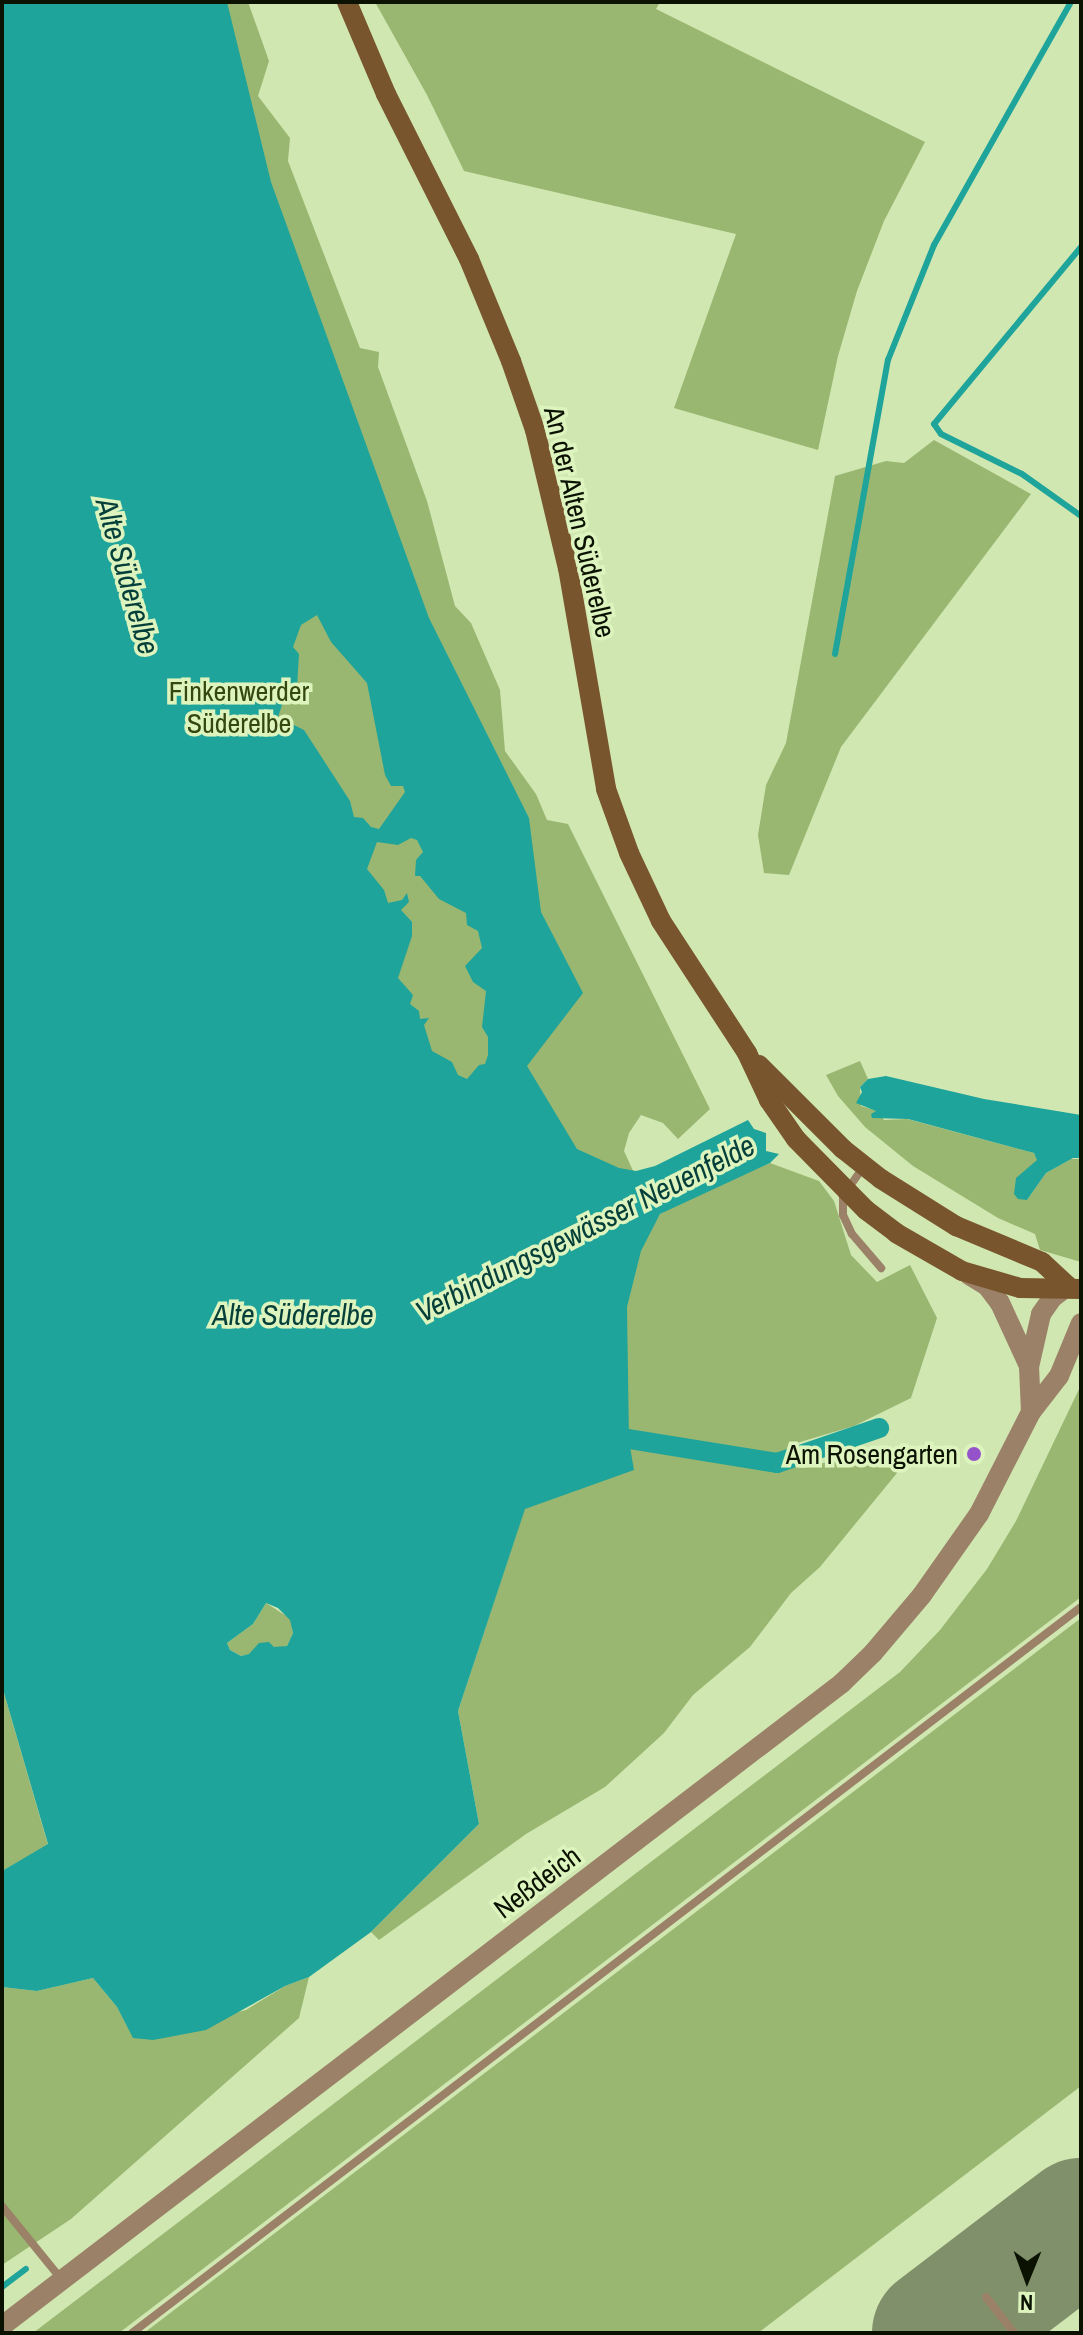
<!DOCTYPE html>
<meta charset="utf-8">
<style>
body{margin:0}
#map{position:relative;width:1083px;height:2335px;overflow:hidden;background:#d0e7b1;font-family:"Archivo Narrow",sans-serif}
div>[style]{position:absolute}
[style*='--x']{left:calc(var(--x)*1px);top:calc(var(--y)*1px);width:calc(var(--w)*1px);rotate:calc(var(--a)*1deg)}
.green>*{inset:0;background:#9ab771}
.water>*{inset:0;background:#1ea49a}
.stream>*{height:6px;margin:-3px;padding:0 3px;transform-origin:3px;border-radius:3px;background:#1ea49a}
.canal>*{height:20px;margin:-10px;padding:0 10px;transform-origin:10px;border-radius:10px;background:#1ea49a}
.taxiway>*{height:52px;margin:-26px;padding:0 26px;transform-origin:26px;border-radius:26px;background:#80906a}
.runway>*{height:132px;margin:-66px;padding:0 66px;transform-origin:66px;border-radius:66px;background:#80906a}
.service>*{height:8px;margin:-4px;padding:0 4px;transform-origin:4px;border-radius:4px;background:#9b8167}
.tertiary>*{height:20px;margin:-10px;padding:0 10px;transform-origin:10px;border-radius:10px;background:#9b8167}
.secondary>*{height:20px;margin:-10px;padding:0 10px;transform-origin:10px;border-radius:10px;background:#79552d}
.dots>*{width:22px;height:22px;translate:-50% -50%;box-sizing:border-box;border:4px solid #ddf4be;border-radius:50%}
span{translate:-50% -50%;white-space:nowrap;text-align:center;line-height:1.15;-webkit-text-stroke:7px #ddf4be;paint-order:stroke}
.street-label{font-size:28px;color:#0b1202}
.park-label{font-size:28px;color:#33470f}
.poi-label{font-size:28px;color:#0b1202}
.right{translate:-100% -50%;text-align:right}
.water-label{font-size:30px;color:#053f3a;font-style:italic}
.frame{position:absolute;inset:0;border:4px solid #0b1202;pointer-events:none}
.north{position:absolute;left:987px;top:2239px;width:80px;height:80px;-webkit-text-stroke:6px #ddf4be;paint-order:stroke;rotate:181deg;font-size:22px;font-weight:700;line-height:32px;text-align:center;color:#0b1202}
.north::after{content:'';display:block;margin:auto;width:28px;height:36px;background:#0b1202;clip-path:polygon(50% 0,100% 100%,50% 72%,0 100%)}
</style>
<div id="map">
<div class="green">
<i style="clip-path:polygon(2px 2px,248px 2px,269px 61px,258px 96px,290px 138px,288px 161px,360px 348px,379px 352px,378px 367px,427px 501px,455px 606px,471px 623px,500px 690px,505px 751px,536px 794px,547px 820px,568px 824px,710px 1109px,678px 1139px,663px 1123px,641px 1115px,629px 1133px,624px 1151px,656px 1221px,660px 1214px,683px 1201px,770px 1163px,819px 1181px,834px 1201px,851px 1255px,877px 1282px,910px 1265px,937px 1318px,911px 1398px,854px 1426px,790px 1445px,806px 1466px,863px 1456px,903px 1455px,897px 1473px,820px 1567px,791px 1593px,750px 1647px,693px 1695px,664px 1733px,605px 1787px,526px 1834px,379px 1940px,371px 1932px,479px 1824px,458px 1711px,518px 1529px)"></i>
<i style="clip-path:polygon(375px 2px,660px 2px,656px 9px,925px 142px,884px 221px,857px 291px,838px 356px,818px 450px,674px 408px,736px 234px,464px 171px,427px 95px)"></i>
<i style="clip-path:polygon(934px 440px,1031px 494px,841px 747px,789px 875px,764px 873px,758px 835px,766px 785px,786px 743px,835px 476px,886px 461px,904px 463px)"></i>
<i style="clip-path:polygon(860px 1061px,868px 1079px,860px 1087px,861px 1106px,878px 1111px,884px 1120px,907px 1119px,1034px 1153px,1038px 1160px,1027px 1200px,1046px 1173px,1071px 1159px,1081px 1159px,1081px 1262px,1040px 1250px,1035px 1234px,998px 1218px,913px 1166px,865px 1127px,838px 1096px,826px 1075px)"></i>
<i style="clip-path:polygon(1081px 1385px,1081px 1597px,119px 2333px,33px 2333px,900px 1672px,940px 1630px,987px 1569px,1016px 1521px)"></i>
<i style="clip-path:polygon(266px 1603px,291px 1619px,293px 1633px,287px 1646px,241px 1656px,230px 1650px,227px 1643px,253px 1624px)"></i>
<i style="clip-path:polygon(1081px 1618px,1081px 2086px,758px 2333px,144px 2333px)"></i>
<i style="clip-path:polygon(2px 1686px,48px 1845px,2px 1871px)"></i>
<i style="clip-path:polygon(309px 1977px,299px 2018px,71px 2219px,2px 2265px,2px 1987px,37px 1991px,93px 1978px,117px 2007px,133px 2037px,246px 2010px,285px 1986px)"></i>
</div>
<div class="water">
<i style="clip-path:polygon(evenodd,2px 2px,227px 2px,271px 182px,429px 618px,529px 818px,541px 912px,583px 993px,527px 1066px,577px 1149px,619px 1168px,636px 1171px,655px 1166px,748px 1120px,754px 1129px,766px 1133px,766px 1151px,779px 1154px,770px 1163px,660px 1214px,641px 1251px,627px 1307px,629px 1441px,634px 1470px,525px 1509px,458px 1711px,479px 1824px,371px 1932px,309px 1977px,285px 1986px,206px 2030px,153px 2040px,133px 2038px,117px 2007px,93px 1978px,37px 1991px,2px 1987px,2px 1871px,48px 1844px,2px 1686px,2px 2px,317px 615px,331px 642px,367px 683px,385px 775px,391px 786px,403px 786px,405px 792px,379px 829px,371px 827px,363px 818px,354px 817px,350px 801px,304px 730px,278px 717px,282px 705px,297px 688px,299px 654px,293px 647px,301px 625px,317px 615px,2px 2px,411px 838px,417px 840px,423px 852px,416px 860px,415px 876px,420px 876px,439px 899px,466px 913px,467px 925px,478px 931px,482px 948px,465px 966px,473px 982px,486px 991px,482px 1027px,488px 1037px,488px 1055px,485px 1064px,479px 1065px,467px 1079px,458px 1075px,452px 1062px,432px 1051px,424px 1025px,429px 1018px,420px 1019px,419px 1011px,410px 1004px,413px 995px,398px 978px,412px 936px,412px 922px,401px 910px,409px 902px,407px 893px,402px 900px,388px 903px,384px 890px,367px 869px,377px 842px,398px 845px,411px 838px,2px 2px,266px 1603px,278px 1608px,290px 1620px,293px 1633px,287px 1646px,274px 1647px,269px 1642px,259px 1643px,249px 1654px,241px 1656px,230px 1650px,227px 1643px,253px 1624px,266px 1603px)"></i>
<i style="clip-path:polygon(886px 1076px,984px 1099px,1081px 1115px,1081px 1158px,1073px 1158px,1046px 1173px,1027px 1200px,1018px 1199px,1014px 1194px,1016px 1178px,1037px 1160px,1034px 1153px,908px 1119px,872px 1118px,871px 1114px,876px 1111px,856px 1103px,862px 1092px,860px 1087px,868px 1079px)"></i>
</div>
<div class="stream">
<i style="--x:1081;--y:247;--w:230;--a:129.7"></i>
<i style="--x:934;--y:424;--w:12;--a:55"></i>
<i style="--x:941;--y:434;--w:90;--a:26.3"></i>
<i style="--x:1022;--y:474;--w:72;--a:35.4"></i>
<i style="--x:835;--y:654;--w:299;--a:-79.8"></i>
<i style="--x:888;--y:360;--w:124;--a:-68.2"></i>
<i style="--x:934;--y:245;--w:279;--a:-60.6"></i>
<i style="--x:2;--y:2287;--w:30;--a:-37"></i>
</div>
<div class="canal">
<i style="--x:604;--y:1435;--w:175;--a:9.2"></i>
<i style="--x:777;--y:1463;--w:108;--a:-18.9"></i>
</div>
<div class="taxiway">
<i style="--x:1063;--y:2238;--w:25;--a:-43"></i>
<i style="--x:986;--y:2297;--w:54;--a:-20.4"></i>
<i style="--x:1037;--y:2278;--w:44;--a:-2.6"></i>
</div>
<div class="runway">
<i style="--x:938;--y:2333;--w:180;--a:-37.3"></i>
</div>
<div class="service">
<i style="--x:864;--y:1166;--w:37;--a:125"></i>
<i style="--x:843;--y:1196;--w:19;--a:90"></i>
<i style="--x:843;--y:1215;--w:21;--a:65"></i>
<i style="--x:852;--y:1234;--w:45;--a:49.5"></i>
<i style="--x:2;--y:2206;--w:95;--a:51"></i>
<i style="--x:986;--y:2297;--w:46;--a:52.1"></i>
<i style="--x:132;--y:2333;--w:1195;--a:-37.42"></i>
</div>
<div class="tertiary">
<i style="--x:969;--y:1275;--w:21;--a:31"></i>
<i style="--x:987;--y:1286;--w:21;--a:53"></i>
<i style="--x:1000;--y:1303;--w:69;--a:65.3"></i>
<i style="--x:1031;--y:1412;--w:45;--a:-92.5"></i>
<i style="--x:1029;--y:1367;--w:54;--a:-77.2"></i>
<i style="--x:1041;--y:1314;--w:19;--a:-55"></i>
<i style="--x:1052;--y:1298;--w:20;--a:-37"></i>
<i style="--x:2;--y:2326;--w:1058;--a:-37.43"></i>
<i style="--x:842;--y:1683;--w:43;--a:-44.1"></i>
<i style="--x:873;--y:1653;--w:76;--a:-49.8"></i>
<i style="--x:922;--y:1595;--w:99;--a:-54.9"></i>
<i style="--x:979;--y:1514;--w:114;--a:-63"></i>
<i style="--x:1031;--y:1412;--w:46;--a:-52.1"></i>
<i style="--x:1059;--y:1376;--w:57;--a:-67.5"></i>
</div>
<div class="secondary">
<i style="--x:347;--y:2;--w:100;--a:67"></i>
<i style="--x:386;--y:94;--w:185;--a:63.3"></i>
<i style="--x:469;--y:259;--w:110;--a:67.6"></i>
<i style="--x:511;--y:361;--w:73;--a:70.8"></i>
<i style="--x:535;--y:430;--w:142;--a:76.6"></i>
<i style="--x:568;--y:568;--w:224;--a:80.2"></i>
<i style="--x:606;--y:789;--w:68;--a:70.2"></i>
<i style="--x:629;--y:853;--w:75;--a:64.8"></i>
<i style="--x:661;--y:921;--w:158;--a:56.9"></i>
<i style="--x:747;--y:1053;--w:52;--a:64.9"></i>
<i style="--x:769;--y:1100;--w:47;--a:55.3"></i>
<i style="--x:796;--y:1139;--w:100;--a:45.4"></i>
<i style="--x:866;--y:1210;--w:38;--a:37"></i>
<i style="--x:896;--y:1233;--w:76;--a:29.9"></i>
<i style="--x:962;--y:1271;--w:60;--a:16.3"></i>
<i style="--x:1020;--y:1288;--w:61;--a:0.9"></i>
<i style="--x:759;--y:1065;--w:119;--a:45"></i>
<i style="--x:843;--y:1149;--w:48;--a:38.3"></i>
<i style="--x:881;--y:1179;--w:89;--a:32.1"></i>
<i style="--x:956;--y:1226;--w:93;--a:22.7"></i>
<i style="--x:1042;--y:1262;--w:35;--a:43"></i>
</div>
<div class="dots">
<i style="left:974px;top:1454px;background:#9453c8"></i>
</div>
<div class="street-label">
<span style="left:580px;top:522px;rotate:77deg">An der Alten Süderelbe</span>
<span style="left:537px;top:1882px;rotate:-37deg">Neßdeich</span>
</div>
<div class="park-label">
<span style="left:239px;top:707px">Finkenwerder<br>Süderelbe</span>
</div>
<div class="poi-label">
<span class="right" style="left:958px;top:1454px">Am Rosengarten</span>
</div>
<div class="water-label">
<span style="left:128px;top:576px;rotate:74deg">Alte Süderelbe</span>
<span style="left:585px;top:1228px;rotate:-27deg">Verbindungsgewässer Neuenfelde</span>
<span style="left:293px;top:1314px">Alte Süderelbe</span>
</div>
<div class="frame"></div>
<div class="north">N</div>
</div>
